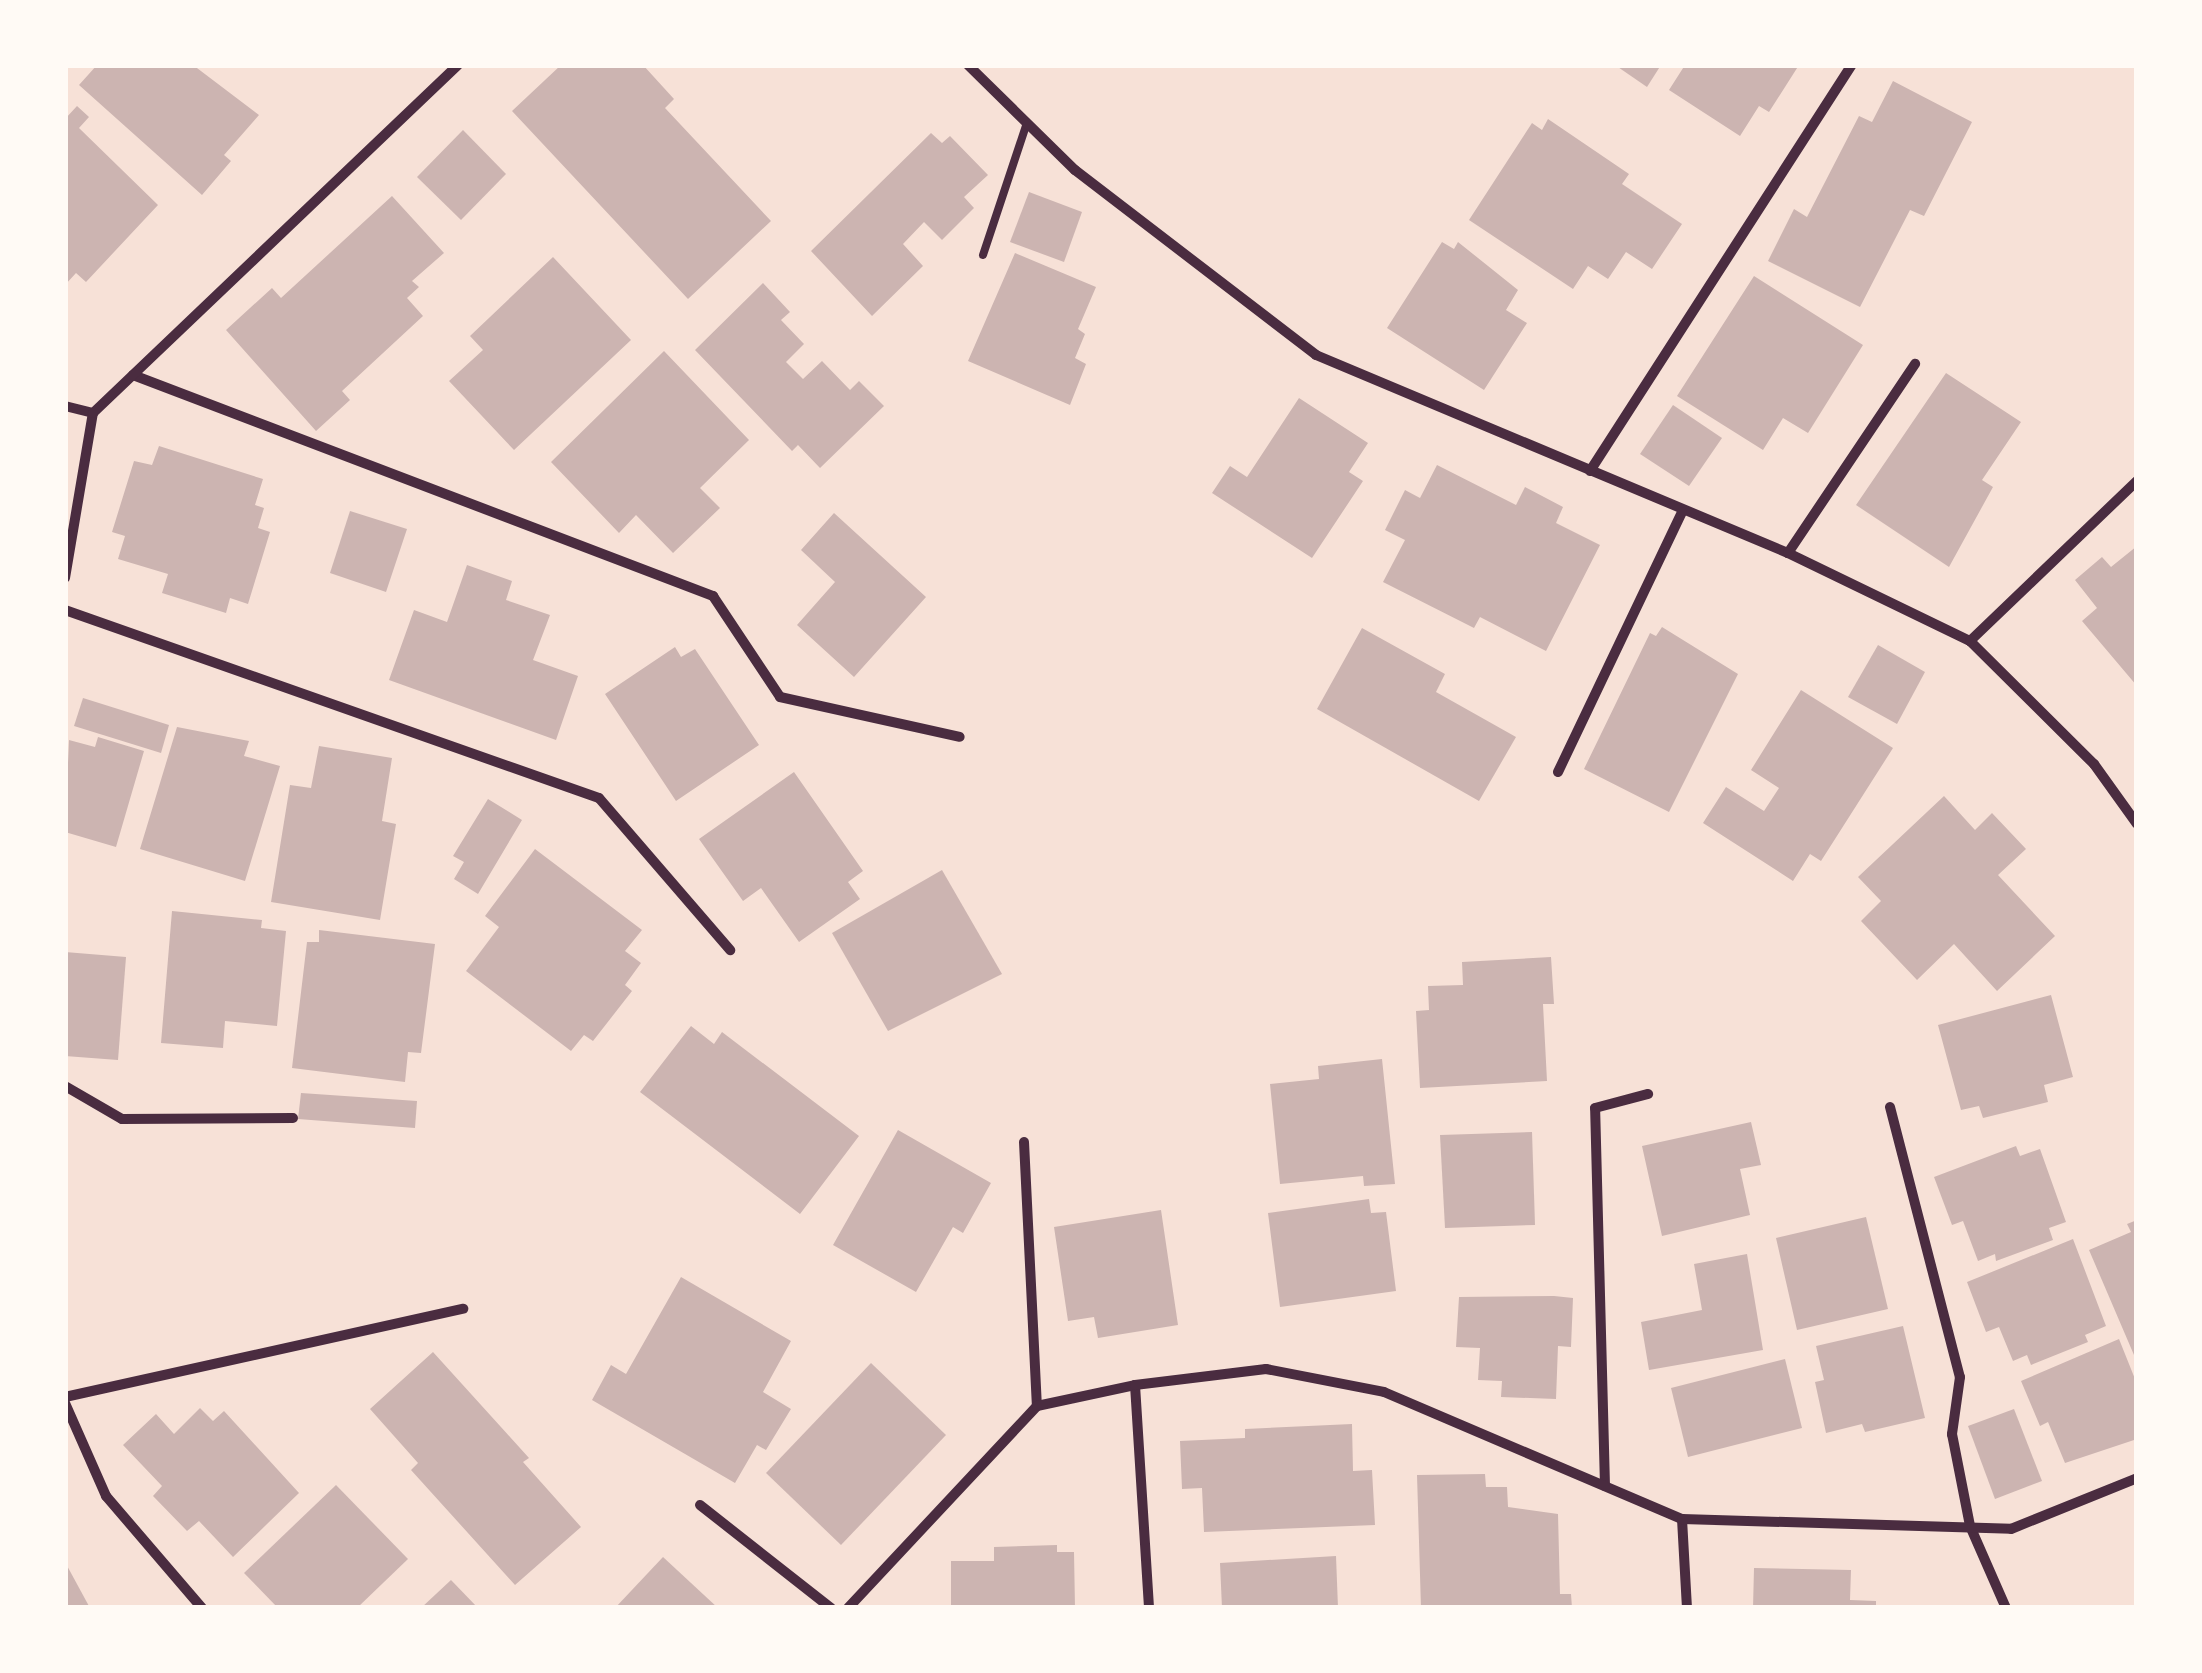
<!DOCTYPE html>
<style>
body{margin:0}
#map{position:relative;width:2202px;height:1673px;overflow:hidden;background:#f7e1d7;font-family:Rubik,sans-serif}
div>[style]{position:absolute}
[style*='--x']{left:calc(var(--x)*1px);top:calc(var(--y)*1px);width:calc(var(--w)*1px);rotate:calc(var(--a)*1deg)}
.building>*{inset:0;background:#ccb4b1}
.service>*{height:8px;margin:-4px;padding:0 4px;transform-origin:4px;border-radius:4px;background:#4a2c40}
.minor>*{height:10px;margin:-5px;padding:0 5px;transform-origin:5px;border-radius:5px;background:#4a2c40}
span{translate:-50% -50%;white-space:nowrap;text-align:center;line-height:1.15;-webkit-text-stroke:8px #fffaf5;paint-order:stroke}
.frame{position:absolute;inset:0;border:68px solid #fffaf5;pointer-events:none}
</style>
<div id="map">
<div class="building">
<i style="clip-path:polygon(97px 65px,193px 65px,259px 115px,224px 155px,231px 161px,202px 195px,79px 85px)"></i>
<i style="clip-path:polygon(561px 65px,643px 65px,674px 99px,665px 108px,771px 221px,688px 299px,512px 111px)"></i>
<i style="clip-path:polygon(1615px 65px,1661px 65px,1647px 87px)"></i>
<i style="clip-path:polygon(1685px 65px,1799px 65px,1769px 112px,1759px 106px,1740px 136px,1669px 90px)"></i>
<i style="clip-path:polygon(1893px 81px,1972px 122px,1924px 216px,1910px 210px,1860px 307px,1768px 261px,1794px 209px,1807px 217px,1859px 116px,1872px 122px)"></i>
<i style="clip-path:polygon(77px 106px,89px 117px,79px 128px,158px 205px,86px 282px,76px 273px,65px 285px,65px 119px)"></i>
<i style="clip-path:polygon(1548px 119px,1629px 174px,1622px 184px,1682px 224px,1652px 269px,1626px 252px,1608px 279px,1588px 266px,1573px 289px,1469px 220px,1532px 123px,1542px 130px)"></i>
<i style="clip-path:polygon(463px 130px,506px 174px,461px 220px,417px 177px)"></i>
<i style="clip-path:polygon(931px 133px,942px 143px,950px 136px,988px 175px,964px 197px,974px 208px,942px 240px,924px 222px,903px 244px,923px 266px,872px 316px,811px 251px)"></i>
<i style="clip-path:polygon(1029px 192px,1082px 212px,1064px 262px,1010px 242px)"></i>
<i style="clip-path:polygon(392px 196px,444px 253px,412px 281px,419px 287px,407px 298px,423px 316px,342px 391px,350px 400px,316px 431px,226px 330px,272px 288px,281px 298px)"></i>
<i style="clip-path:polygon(1442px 242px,1454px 249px,1458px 242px,1518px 290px,1506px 310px,1527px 323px,1484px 390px,1387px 328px)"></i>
<i style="clip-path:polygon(1015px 253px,1096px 287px,1078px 329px,1085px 334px,1075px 358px,1086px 364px,1070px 405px,968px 361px)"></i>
<i style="clip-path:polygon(553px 257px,631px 340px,514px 450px,449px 381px,483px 350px,470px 336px)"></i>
<i style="clip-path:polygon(1754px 276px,1863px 345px,1808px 433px,1783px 418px,1763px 450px,1677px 396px)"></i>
<i style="clip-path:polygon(763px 283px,790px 312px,781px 320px,804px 344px,786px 362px,803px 379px,822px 361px,850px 390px,859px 381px,884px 406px,820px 468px,798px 445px,792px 451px,695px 350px)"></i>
<i style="clip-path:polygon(664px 351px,749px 440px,700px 488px,720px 508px,673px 553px,636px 515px,619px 533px,551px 462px)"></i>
<i style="clip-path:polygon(1946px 373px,2021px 422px,1982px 480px,1993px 487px,1949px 567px,1856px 505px)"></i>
<i style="clip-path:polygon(1299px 398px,1368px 443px,1349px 472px,1363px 481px,1312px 558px,1212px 493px,1230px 466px,1247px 477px)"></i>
<i style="clip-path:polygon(1673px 405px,1722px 438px,1689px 486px,1640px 454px)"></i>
<i style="clip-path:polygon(159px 446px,263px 479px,255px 505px,264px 508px,258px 528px,270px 532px,248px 604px,230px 598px,226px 613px,162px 593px,168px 574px,118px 559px,125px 536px,112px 532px,134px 461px,152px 465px)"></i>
<i style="clip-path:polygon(1437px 465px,1516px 505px,1525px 487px,1563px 507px,1556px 523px,1600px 545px,1546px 651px,1480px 617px,1474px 628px,1383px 582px,1405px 540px,1385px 530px,1405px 490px,1420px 498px)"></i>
<i style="clip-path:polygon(350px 511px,407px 529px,386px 592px,330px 573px)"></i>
<i style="clip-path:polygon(834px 513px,926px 597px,854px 677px,797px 625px,835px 582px,801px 550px)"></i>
<i style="clip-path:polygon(2137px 546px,2137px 686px,2082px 621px,2097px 608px,2075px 580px,2102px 557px,2111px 567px)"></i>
<i style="clip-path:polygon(467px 565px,512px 581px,506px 600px,550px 615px,533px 660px,578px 676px,556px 740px,389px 680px,414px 610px,447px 622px)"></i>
<i style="clip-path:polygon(1662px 627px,1738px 674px,1669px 812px,1584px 769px,1650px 633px,1656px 636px)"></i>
<i style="clip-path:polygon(1362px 628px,1445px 674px,1436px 692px,1516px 737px,1479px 801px,1317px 709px)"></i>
<i style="clip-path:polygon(1878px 645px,1925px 672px,1897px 724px,1848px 697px)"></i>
<i style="clip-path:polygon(675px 647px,681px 657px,695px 649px,759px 745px,676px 801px,605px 694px)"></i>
<i style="clip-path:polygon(1801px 690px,1893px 748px,1821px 861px,1810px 854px,1793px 881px,1703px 823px,1726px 787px,1764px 811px,1779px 788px,1751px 770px)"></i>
<i style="clip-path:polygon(83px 698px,169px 725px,161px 753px,74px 726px)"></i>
<i style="clip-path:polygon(177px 727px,249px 741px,244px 756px,280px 766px,245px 881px,140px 849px)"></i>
<i style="clip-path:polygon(98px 737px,144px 751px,116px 847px,65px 832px,69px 740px,95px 747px)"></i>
<i style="clip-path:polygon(319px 746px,392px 758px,382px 821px,396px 824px,380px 920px,271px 902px,290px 785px,311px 788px)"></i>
<i style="clip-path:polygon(794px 772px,863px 871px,848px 882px,860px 899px,799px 942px,761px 888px,743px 901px,699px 839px)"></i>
<i style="clip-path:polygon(1944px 796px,1975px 830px,1992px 813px,2026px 849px,1998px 875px,2055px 936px,1997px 991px,1954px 944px,1917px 980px,1861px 921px,1881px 901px,1858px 877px)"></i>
<i style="clip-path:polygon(488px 799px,522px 820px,478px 894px,454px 879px,464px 862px,453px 856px)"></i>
<i style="clip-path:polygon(535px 849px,642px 930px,625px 951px,641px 963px,625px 985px,632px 991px,593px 1041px,584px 1035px,571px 1051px,466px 971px,499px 927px,485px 916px)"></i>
<i style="clip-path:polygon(942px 870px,1002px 974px,888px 1031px,832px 933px)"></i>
<i style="clip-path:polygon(172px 911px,262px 920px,261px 928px,286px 931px,277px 1026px,225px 1021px,223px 1048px,161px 1043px)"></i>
<i style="clip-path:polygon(319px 930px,435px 944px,421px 1053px,408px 1052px,405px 1082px,292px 1068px,307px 942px,319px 942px)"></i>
<i style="clip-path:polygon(65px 952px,126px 957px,118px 1060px,65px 1056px)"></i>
<i style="clip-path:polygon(1551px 957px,1554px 1004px,1543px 1004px,1547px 1081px,1420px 1088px,1416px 1011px,1429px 1010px,1428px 986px,1463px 985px,1462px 962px)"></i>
<i style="clip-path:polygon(2051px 995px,2073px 1077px,2044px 1085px,2048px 1102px,1983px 1118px,1979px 1106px,1961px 1110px,1938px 1025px)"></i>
<i style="clip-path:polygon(691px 1026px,714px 1044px,722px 1032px,859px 1136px,800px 1214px,640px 1092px)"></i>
<i style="clip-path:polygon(1382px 1059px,1395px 1184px,1364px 1186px,1363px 1176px,1280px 1184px,1270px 1084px,1319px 1079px,1318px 1066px)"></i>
<i style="clip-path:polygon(301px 1093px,417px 1101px,415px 1128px,298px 1119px)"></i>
<i style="clip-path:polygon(1751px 1122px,1761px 1165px,1740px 1169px,1750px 1215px,1662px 1236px,1642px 1146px)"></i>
<i style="clip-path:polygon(898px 1130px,991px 1183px,963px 1233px,953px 1227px,916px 1292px,833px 1245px)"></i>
<i style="clip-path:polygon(1532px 1132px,1535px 1225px,1445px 1228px,1440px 1135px)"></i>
<i style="clip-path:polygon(2016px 1146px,2020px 1156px,2040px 1149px,2066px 1222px,2049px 1228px,2053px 1240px,1996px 1261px,1995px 1254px,1978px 1261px,1963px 1221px,1952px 1225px,1934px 1177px)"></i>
<i style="clip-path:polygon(1369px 1199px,1371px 1213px,1386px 1212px,1396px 1291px,1280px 1307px,1268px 1213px)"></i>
<i style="clip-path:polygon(1161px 1210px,1178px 1325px,1098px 1338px,1094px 1317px,1068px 1321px,1054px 1227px)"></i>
<i style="clip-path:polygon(1866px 1217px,1888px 1309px,1797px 1330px,1776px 1238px)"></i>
<i style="clip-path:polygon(2137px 1220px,2137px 1362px,2089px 1250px,2131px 1232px,2127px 1224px)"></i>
<i style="clip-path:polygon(2073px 1239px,2106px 1326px,2085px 1335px,2088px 1342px,2031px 1365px,2027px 1355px,2013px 1361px,1999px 1327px,1986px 1332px,1967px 1282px)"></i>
<i style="clip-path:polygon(1747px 1254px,1763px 1350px,1649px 1370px,1641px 1322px,1702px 1310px,1694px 1264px)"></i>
<i style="clip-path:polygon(681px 1277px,791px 1341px,763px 1392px,791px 1409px,766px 1450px,757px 1445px,735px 1483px,592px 1400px,611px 1365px,626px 1374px)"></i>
<i style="clip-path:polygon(1554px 1296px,1573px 1298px,1571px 1347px,1558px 1346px,1556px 1399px,1501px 1397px,1502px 1381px,1478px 1380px,1480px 1348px,1456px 1347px,1459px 1297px)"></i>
<i style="clip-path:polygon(1903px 1326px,1925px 1418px,1865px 1432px,1862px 1424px,1826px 1433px,1815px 1382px,1824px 1380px,1816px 1346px)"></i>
<i style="clip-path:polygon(2119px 1339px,2137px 1384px,2134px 1440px,2065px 1463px,2048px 1422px,2040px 1426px,2021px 1381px)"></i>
<i style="clip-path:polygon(433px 1352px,529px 1458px,523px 1462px,581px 1527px,515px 1585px,411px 1470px,418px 1463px,370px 1409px)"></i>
<i style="clip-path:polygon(1785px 1359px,1802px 1428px,1688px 1457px,1671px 1388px)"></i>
<i style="clip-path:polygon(871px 1363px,946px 1435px,841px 1545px,766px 1473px)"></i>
<i style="clip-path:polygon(200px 1408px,213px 1421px,224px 1411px,299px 1493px,233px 1557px,199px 1521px,187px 1531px,153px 1496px,162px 1486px,123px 1445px,156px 1414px,174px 1434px)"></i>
<i style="clip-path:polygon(2014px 1409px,2042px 1481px,1995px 1499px,1968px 1426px)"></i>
<i style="clip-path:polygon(1352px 1424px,1353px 1471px,1372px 1470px,1375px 1525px,1204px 1532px,1202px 1488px,1182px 1489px,1180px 1441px,1245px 1438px,1245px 1429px)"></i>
<i style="clip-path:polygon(1485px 1474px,1486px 1487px,1507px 1487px,1508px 1507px,1558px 1514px,1560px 1594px,1571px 1594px,1572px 1608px,1421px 1608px,1417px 1475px)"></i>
<i style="clip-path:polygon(336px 1485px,408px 1559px,357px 1608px,278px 1608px,244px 1573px)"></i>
<i style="clip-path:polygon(1057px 1545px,1057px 1552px,1074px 1552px,1075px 1608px,951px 1608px,951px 1561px,994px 1561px,994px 1547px)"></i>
<i style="clip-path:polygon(1336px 1556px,1338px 1608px,1222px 1608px,1220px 1563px)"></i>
<i style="clip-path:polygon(663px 1557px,718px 1608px,615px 1608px)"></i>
<i style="clip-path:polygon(65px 1562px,90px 1608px,65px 1608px)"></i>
<i style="clip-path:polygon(1754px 1568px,1851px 1570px,1850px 1600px,1876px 1601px,1876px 1608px,1753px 1608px)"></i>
<i style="clip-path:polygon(451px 1580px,478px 1608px,421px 1608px)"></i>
</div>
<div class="service">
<i style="--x:983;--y:255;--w:139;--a:-71.6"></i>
</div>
<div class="minor">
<i style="--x:968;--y:65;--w:150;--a:44.5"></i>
<i style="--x:1075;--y:170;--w:304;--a:37.5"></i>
<i style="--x:1316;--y:355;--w:512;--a:22.76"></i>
<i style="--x:1788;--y:553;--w:202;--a:25.8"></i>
<i style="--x:1970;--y:641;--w:175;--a:44.8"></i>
<i style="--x:2094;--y:764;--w:74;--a:54.4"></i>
<i style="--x:133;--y:375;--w:621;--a:20.86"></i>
<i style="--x:713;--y:596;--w:121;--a:56.4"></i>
<i style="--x:780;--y:697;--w:184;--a:12.5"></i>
<i style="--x:65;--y:406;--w:29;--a:14"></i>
<i style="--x:1590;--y:471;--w:483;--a:-57.2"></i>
<i style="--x:1788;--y:553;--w:228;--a:-56.1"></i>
<i style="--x:65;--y:578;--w:167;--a:-80.4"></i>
<i style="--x:93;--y:413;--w:504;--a:-43.63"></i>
<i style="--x:65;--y:610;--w:566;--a:19.4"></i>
<i style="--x:599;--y:798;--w:201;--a:49.2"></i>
<i style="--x:1970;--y:641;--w:231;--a:-43.8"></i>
<i style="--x:1558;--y:772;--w:288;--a:-64.5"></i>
<i style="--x:65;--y:1086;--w:66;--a:30.1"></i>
<i style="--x:122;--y:1119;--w:171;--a:-0.3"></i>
<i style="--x:1890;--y:1107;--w:279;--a:75.5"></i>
<i style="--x:1960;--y:1377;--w:58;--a:98"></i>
<i style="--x:1952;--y:1434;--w:94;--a:78.9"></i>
<i style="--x:1970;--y:1526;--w:90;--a:66.3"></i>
<i style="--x:1024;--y:1142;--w:264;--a:87.2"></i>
<i style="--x:1135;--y:1385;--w:223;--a:86.4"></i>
<i style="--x:65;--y:1397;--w:408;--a:-12.5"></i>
<i style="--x:65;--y:1403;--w:102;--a:66.2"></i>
<i style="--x:106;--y:1496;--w:148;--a:49.4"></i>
<i style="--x:1605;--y:1486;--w:378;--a:-91.5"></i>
<i style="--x:1595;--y:1108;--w:55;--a:-14.8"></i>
<i style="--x:700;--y:1505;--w:167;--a:38.2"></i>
<i style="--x:1682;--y:1519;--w:89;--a:86.8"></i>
<i style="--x:848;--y:1608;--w:277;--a:-46.9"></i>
<i style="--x:1037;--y:1406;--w:100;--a:-12.1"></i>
<i style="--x:1135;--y:1385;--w:132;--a:-7"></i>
<i style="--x:1266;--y:1369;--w:120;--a:11"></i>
<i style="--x:1384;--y:1392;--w:324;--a:23.1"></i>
<i style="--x:1682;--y:1519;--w:329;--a:1.7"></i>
<i style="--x:2011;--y:1529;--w:136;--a:-22"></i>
</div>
<div class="frame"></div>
</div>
